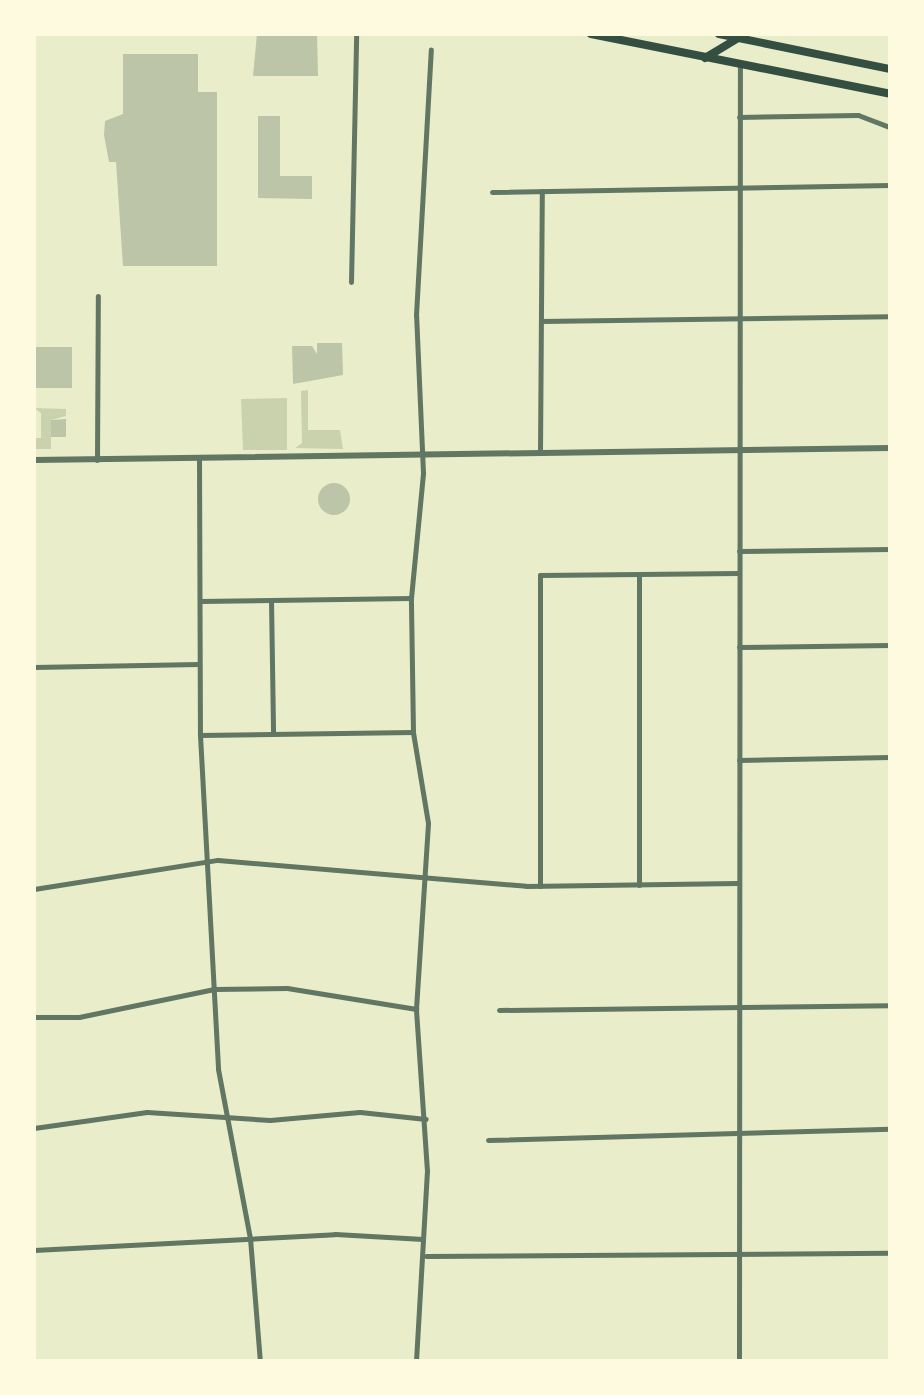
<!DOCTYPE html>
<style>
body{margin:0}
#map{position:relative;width:924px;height:1395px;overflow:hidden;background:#e9edc9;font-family:"Alegreya Sans",sans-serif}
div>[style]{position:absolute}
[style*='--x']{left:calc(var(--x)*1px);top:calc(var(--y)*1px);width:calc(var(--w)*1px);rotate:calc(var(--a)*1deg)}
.green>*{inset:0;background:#cad2ad}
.building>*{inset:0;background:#bcc5a7}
.round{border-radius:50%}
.minor>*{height:5px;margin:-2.5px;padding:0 2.5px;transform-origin:2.5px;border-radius:2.5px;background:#617663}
.tertiary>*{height:6px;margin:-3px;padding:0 3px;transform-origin:3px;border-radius:3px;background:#617663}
.trunk>*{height:8px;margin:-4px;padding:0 4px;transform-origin:4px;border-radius:4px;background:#344e41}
span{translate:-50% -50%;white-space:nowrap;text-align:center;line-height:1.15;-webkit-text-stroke:6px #fefae0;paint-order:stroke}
.frame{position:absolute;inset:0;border:36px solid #fefae0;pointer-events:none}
</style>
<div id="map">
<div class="green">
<i style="clip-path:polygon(308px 390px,308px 430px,340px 430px,343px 449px,295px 448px,302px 443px,301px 391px)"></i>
<i style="clip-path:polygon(287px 398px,287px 450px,243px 450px,241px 399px)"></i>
<i style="clip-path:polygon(34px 408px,66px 409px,66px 416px,51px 420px,51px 449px,34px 449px,34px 438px,41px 438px,41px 413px)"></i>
</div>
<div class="building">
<i style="clip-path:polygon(257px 34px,317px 34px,318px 76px,253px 76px)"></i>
<i style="clip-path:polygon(123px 54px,198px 54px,198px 92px,217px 92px,217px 266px,123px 266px,116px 162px,109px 162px,104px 135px,105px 121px,123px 114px)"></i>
<i style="clip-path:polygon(258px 116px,280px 116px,280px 176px,312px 176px,312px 199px,258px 198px)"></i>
<i style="clip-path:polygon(317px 343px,342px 343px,343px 375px,293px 384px,292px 346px,312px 346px,317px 354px)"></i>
<i style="clip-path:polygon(34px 347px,72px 347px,72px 388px,34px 388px)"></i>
<i style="clip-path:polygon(66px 419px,66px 437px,51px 437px,51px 420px)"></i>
<i class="round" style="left:318px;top:483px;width:32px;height:32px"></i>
</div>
<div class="minor">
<i style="--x:739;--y:117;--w:119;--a:-1"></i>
<i style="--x:858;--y:115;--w:34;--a:21"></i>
<i style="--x:492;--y:192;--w:398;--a:-1"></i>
<i style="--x:351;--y:282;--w:248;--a:-88.8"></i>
<i style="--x:541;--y:321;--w:349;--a:-0.8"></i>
<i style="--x:540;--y:453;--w:262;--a:-89.6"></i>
<i style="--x:199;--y:458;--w:277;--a:89.8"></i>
<i style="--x:200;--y:735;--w:334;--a:86.9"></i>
<i style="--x:218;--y:1069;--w:172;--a:79.3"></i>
<i style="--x:250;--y:1238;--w:123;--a:85.4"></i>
<i style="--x:97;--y:460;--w:164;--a:-89.7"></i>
<i style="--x:739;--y:551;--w:151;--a:-0.8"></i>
<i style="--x:639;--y:574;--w:311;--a:90"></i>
<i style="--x:271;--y:600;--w:134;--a:89.1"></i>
<i style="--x:200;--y:601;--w:211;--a:-0.8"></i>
<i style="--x:739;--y:647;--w:151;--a:-0.8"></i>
<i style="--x:34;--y:667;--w:165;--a:-1"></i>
<i style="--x:200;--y:735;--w:213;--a:-0.8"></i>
<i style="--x:739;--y:760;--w:151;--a:-1.1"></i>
<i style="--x:540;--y:886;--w:311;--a:-90"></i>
<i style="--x:540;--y:575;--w:199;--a:-0.6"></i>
<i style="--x:34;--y:889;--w:186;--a:-9"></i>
<i style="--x:218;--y:860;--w:309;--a:4.8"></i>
<i style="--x:526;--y:886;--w:212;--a:-0.8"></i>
<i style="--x:499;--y:1010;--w:391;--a:-0.7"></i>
<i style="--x:34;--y:1017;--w:45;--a:0"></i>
<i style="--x:79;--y:1017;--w:138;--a:-11.7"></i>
<i style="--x:214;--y:989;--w:73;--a:-0.8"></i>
<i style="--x:287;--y:988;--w:131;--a:9.2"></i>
<i style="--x:34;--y:1128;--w:114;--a:-8.1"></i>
<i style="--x:147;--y:1112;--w:123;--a:3.7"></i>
<i style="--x:270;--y:1120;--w:90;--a:-5.1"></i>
<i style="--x:360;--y:1112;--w:66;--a:6.1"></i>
<i style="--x:488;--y:1140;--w:402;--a:-1.6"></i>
<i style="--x:34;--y:1250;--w:301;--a:-3"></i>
<i style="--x:335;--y:1234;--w:88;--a:3.3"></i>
<i style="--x:426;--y:1256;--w:464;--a:-0.4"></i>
<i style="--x:416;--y:1361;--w:190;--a:-86.7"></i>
<i style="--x:427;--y:1171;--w:162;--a:-93.9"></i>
<i style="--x:416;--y:1009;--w:186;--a:-86.3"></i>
<i style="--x:428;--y:823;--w:92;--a:-99.4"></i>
<i style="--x:413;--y:732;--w:134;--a:-90.9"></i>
<i style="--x:411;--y:598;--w:126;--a:-84.5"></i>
<i style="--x:423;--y:473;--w:158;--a:-92.5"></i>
<i style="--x:416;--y:315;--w:266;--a:-86.8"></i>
<i style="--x:739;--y:1361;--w:1296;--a:-89.96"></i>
</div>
<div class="tertiary">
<i style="--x:34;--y:460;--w:856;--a:-0.8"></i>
</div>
<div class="trunk">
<i style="--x:591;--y:34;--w:305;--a:11.3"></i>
<i style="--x:719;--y:34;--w:175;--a:11.6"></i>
<i style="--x:705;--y:58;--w:39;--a:-31"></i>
</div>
<div class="frame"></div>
</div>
